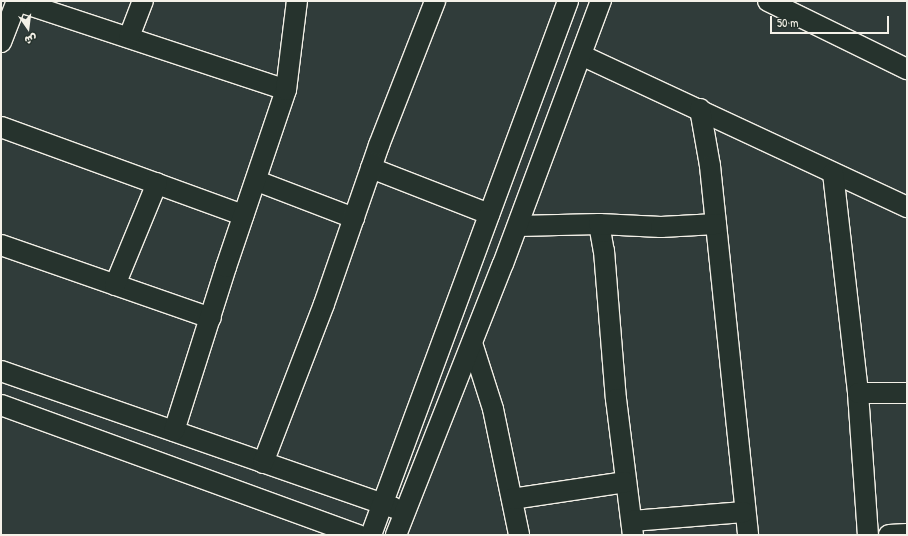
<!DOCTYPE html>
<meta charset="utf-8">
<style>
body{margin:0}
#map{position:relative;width:908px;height:536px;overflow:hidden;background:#303c3a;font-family:"Patrick Hand","Playpen Sans Arabic",sans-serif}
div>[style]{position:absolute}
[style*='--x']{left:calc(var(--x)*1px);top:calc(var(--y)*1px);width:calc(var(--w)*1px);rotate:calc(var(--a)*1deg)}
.roads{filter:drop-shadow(1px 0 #f4f1e8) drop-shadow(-1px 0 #f4f1e8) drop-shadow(0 1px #f4f1e8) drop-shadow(0 -1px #f4f1e8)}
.minor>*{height:20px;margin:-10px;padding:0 10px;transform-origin:10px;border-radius:10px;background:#26332d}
span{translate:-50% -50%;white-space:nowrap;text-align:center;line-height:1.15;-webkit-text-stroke:3px #26332d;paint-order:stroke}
.frame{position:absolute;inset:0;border:2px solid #f4f1e8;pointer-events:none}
.north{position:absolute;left:8px;top:8px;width:40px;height:40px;-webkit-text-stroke:3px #26332d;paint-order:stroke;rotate:166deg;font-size:11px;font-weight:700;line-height:16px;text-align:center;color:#f4f1e8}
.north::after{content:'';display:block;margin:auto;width:14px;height:18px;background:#f4f1e8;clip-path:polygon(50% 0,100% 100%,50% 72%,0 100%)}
.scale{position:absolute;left:770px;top:16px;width:119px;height:18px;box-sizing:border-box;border:2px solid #f4f1e8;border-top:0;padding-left:5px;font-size:12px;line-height:14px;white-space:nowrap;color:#f4f1e8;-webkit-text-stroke:3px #26332d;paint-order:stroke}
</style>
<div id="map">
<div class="roads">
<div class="minor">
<i style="--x:17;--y:1;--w:283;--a:18.3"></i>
<i style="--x:768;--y:1;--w:155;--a:26.1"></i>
<i style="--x:129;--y:37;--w:39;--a:-69"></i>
<i style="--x:1;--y:42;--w:44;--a:-68.7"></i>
<i style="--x:581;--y:55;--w:360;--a:25"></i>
<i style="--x:700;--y:109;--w:58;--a:80"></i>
<i style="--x:710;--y:166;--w:371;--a:84.1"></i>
<i style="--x:1;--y:127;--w:258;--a:20"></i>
<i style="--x:371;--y:168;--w:127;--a:21.3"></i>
<i style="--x:833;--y:173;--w:221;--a:83.5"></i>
<i style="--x:858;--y:393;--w:142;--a:86"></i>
<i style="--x:257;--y:181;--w:104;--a:20.9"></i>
<i style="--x:599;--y:224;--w:27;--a:80"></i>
<i style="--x:604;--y:251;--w:148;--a:85.4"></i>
<i style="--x:616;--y:399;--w:137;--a:82.9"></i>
<i style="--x:518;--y:226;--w:81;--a:-1.4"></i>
<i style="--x:599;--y:224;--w:62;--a:2.8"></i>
<i style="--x:661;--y:227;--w:55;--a:-3.1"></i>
<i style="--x:1;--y:245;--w:222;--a:19.2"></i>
<i style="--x:115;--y:285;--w:110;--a:-67.6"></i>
<i style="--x:472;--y:343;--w:69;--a:72.3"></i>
<i style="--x:493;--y:409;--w:129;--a:78.3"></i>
<i style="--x:1;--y:371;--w:416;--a:19.2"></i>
<i style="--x:858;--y:393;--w:49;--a:0"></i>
<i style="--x:1;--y:405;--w:381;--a:20"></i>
<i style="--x:174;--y:431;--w:172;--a:-72.4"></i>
<i style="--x:226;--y:267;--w:187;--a:-71.3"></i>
<i style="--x:286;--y:90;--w:90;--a:-83"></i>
<i style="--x:263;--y:463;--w:170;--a:-69"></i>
<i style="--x:324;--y:304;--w:168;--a:-70.9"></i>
<i style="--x:379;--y:145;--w:155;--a:-68.7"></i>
<i style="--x:512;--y:499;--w:115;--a:-8.5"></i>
<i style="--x:632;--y:521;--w:112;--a:-4.6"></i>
<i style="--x:371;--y:535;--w:569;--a:-69.75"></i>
<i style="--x:396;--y:535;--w:291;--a:-68.5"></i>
<i style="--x:503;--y:264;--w:281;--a:-69.6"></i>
<i style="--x:889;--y:535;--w:18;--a:-3"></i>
</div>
</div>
<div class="frame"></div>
<div class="north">ش</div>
<div class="scale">50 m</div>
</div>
